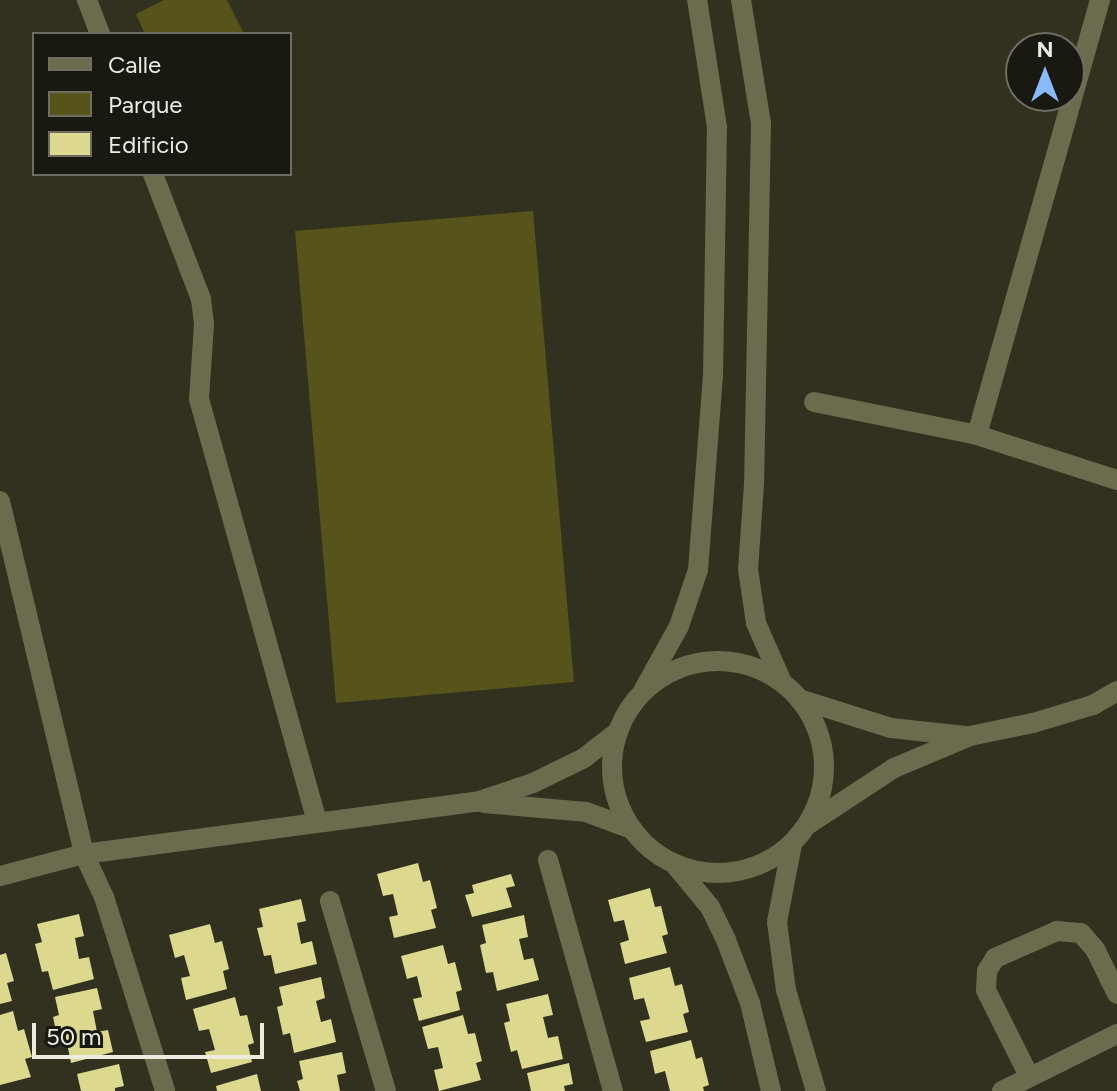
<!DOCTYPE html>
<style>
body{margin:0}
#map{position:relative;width:1117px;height:1091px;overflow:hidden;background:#32311f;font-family:Figtree,sans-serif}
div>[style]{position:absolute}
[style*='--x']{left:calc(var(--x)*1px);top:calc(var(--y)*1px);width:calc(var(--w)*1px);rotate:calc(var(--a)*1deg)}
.green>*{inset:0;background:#56531b}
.building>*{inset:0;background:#dcd98e}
.street>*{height:20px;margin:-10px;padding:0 10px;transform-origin:10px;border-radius:10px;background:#6c6b4e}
.street>.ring{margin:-10px;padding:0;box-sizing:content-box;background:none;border:20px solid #6c6b4e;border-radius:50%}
span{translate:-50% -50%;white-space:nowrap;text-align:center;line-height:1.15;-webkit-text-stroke:8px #191911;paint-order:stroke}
.legend{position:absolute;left:32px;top:32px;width:260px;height:144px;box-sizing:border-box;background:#191911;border:2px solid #6d6d64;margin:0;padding:10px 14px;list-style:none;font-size:24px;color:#ebebe0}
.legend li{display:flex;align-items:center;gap:16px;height:40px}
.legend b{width:40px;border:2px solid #6d6d64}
.north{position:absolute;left:1005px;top:32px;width:80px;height:80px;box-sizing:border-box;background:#191911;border:2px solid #6d6d64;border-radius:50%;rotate:0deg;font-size:22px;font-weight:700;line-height:32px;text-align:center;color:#ebebe0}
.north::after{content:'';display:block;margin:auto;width:28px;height:36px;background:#89bafc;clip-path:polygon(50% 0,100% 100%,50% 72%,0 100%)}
.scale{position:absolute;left:32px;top:1023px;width:232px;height:36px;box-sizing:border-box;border:4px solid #ebebe0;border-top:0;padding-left:10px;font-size:24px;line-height:28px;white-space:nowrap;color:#ebebe0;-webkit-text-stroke:6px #191911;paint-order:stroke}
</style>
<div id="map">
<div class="green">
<i style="clip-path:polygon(164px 0,227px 0,244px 34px,145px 34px,136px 14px)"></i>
<i style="clip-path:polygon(533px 211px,574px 682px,336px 703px,295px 231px)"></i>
</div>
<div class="building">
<i style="clip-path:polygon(418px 863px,423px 882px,430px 880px,437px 908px,431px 910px,436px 928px,394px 938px,389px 917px,398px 915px,393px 894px,383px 896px,377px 874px)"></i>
<i style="clip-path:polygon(511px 874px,515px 886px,506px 888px,512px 907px,472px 917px,465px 895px,474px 893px,472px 885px)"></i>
<i style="clip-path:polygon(650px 888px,655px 907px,661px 906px,668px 934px,662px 936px,667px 953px,625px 964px,620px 943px,629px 940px,624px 920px,614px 922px,608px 900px)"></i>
<i style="clip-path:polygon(301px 899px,306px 921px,297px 923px,301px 944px,312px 941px,317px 964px,275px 974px,271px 955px,264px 956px,257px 928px,263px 927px,259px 909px)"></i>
<i style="clip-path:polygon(79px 914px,84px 936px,75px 938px,79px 959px,89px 957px,94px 979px,53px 990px,48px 971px,42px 972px,35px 944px,42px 942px,37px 924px)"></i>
<i style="clip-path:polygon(524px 915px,528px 937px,519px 939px,524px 960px,533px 958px,539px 980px,497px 991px,493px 972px,486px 973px,480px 945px,486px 943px,482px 925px)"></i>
<i style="clip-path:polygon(210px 924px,215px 943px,222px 941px,229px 969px,223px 971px,227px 989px,186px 1000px,181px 978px,190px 976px,184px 955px,175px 958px,169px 935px)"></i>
<i style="clip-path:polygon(443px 945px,448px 964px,455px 962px,462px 990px,456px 992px,460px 1010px,419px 1021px,413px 999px,422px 997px,417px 976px,407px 979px,401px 956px)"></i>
<i style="clip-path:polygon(6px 953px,14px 981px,7px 983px,12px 1001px,0 1004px,0 955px)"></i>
<i style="clip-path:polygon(670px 967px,675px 986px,682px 984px,689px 1012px,683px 1014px,688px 1032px,646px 1042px,640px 1021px,650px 1019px,644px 998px,634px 1000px,629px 978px)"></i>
<i style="clip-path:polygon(321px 977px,325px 998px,316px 1001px,321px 1022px,331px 1019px,336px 1042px,294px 1053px,290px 1033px,283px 1035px,277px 1007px,283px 1005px,279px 987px)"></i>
<i style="clip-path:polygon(97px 988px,102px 1009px,93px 1011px,97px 1032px,108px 1030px,113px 1052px,71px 1063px,67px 1043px,59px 1045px,53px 1017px,59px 1015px,55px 997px)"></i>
<i style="clip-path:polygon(548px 994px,553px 1015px,543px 1017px,548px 1038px,558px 1036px,563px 1059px,522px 1069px,517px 1050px,511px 1052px,504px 1023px,510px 1021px,506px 1004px)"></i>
<i style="clip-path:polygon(235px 997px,240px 1016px,247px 1015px,254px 1043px,248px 1045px,252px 1062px,211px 1073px,205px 1052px,215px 1050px,209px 1029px,199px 1031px,193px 1009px)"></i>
<i style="clip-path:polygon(13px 1011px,18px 1031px,24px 1029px,32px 1057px,25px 1059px,31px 1077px,0 1085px,0 1015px)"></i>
<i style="clip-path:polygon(463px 1015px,468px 1034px,475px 1033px,482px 1061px,476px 1063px,481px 1080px,439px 1091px,434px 1070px,443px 1068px,438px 1047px,428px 1049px,422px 1027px)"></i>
<i style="clip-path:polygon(691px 1040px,696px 1059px,702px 1057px,709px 1085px,703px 1087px,704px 1091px,670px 1091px,665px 1071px,655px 1074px,650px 1051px)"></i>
<i style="clip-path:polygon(342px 1052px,346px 1073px,337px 1075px,340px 1091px,300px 1091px,297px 1081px,303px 1079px,299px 1061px)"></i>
<i style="clip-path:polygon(569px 1063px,573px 1084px,564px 1086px,565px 1091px,531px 1091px,527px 1073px)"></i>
<i style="clip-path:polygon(119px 1064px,124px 1086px,115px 1088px,115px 1091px,81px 1091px,77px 1074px)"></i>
<i style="clip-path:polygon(257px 1074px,261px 1091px,217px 1091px,216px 1086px)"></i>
</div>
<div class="street">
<i style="--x:87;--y:0;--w:36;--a:69"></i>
<i style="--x:741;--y:0;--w:125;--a:80.8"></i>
<i style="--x:761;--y:123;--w:361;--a:91.1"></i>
<i style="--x:754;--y:484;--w:85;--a:94"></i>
<i style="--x:748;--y:569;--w:55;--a:81.6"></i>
<i style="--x:756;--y:623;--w:62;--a:66.3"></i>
<i style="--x:1100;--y:0;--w:452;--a:105.8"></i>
<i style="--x:977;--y:435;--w:147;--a:17.8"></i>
<i style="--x:153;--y:174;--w:134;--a:69"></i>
<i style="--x:201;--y:299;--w:25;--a:83"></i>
<i style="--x:204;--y:324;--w:75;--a:93.8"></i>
<i style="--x:199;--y:399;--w:439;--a:74.4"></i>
<i style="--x:814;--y:402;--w:166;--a:11.4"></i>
<i style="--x:0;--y:501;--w:363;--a:76.6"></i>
<i style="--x:84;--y:854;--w:47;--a:65.1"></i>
<i style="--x:104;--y:897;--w:203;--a:72.5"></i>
<i class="ring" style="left:612px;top:661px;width:192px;height:192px"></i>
<i style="--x:643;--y:691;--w:74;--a:-61"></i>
<i style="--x:679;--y:626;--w:59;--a:-71.3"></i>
<i style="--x:698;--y:570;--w:194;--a:-85.6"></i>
<i style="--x:713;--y:377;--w:250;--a:-89.1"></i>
<i style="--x:717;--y:127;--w:129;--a:-98.9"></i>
<i style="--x:799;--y:699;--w:96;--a:17.5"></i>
<i style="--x:891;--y:728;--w:75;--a:6.1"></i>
<i style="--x:484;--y:803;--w:102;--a:5"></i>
<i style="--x:586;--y:812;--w:49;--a:20.3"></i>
<i style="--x:809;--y:824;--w:102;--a:-33.4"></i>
<i style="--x:894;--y:768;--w:82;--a:-22.8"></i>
<i style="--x:970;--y:736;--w:64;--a:-11.7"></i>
<i style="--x:1033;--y:723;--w:63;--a:-16.7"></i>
<i style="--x:1093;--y:705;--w:28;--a:-30"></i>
<i style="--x:792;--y:844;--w:79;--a:100.9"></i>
<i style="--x:777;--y:922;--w:69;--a:82.5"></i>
<i style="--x:786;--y:990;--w:105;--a:73.5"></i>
<i style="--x:548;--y:860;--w:240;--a:74.3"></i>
<i style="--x:676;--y:866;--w:53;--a:50.3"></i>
<i style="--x:710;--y:907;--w:37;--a:64"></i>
<i style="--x:726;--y:940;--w:67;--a:69.1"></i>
<i style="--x:750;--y:1003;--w:90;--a:76.6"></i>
<i style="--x:0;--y:876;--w:87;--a:-14.7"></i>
<i style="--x:84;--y:854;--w:395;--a:-7.6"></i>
<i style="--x:476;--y:802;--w:60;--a:-18.4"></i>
<i style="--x:533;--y:783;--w:57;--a:-26.1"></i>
<i style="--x:584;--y:758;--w:41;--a:-38"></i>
<i style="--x:330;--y:901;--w:198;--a:73.6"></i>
<i style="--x:1029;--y:1076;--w:96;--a:-116.6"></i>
<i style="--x:986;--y:990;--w:19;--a:-87"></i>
<i style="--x:987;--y:971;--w:15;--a:-58"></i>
<i style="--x:995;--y:958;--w:68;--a:-23.5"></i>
<i style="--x:1057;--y:931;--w:24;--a:5"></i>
<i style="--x:1081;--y:933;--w:21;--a:49"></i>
<i style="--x:1095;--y:949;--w:50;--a:63.9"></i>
<i style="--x:1002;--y:1091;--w:128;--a:-26.4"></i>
</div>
<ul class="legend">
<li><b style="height:10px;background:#6c6b4e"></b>Calle</li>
<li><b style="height:22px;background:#56531b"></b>Parque</li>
<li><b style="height:22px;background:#dcd98e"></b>Edificio</li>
</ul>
<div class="north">N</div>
<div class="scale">50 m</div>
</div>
